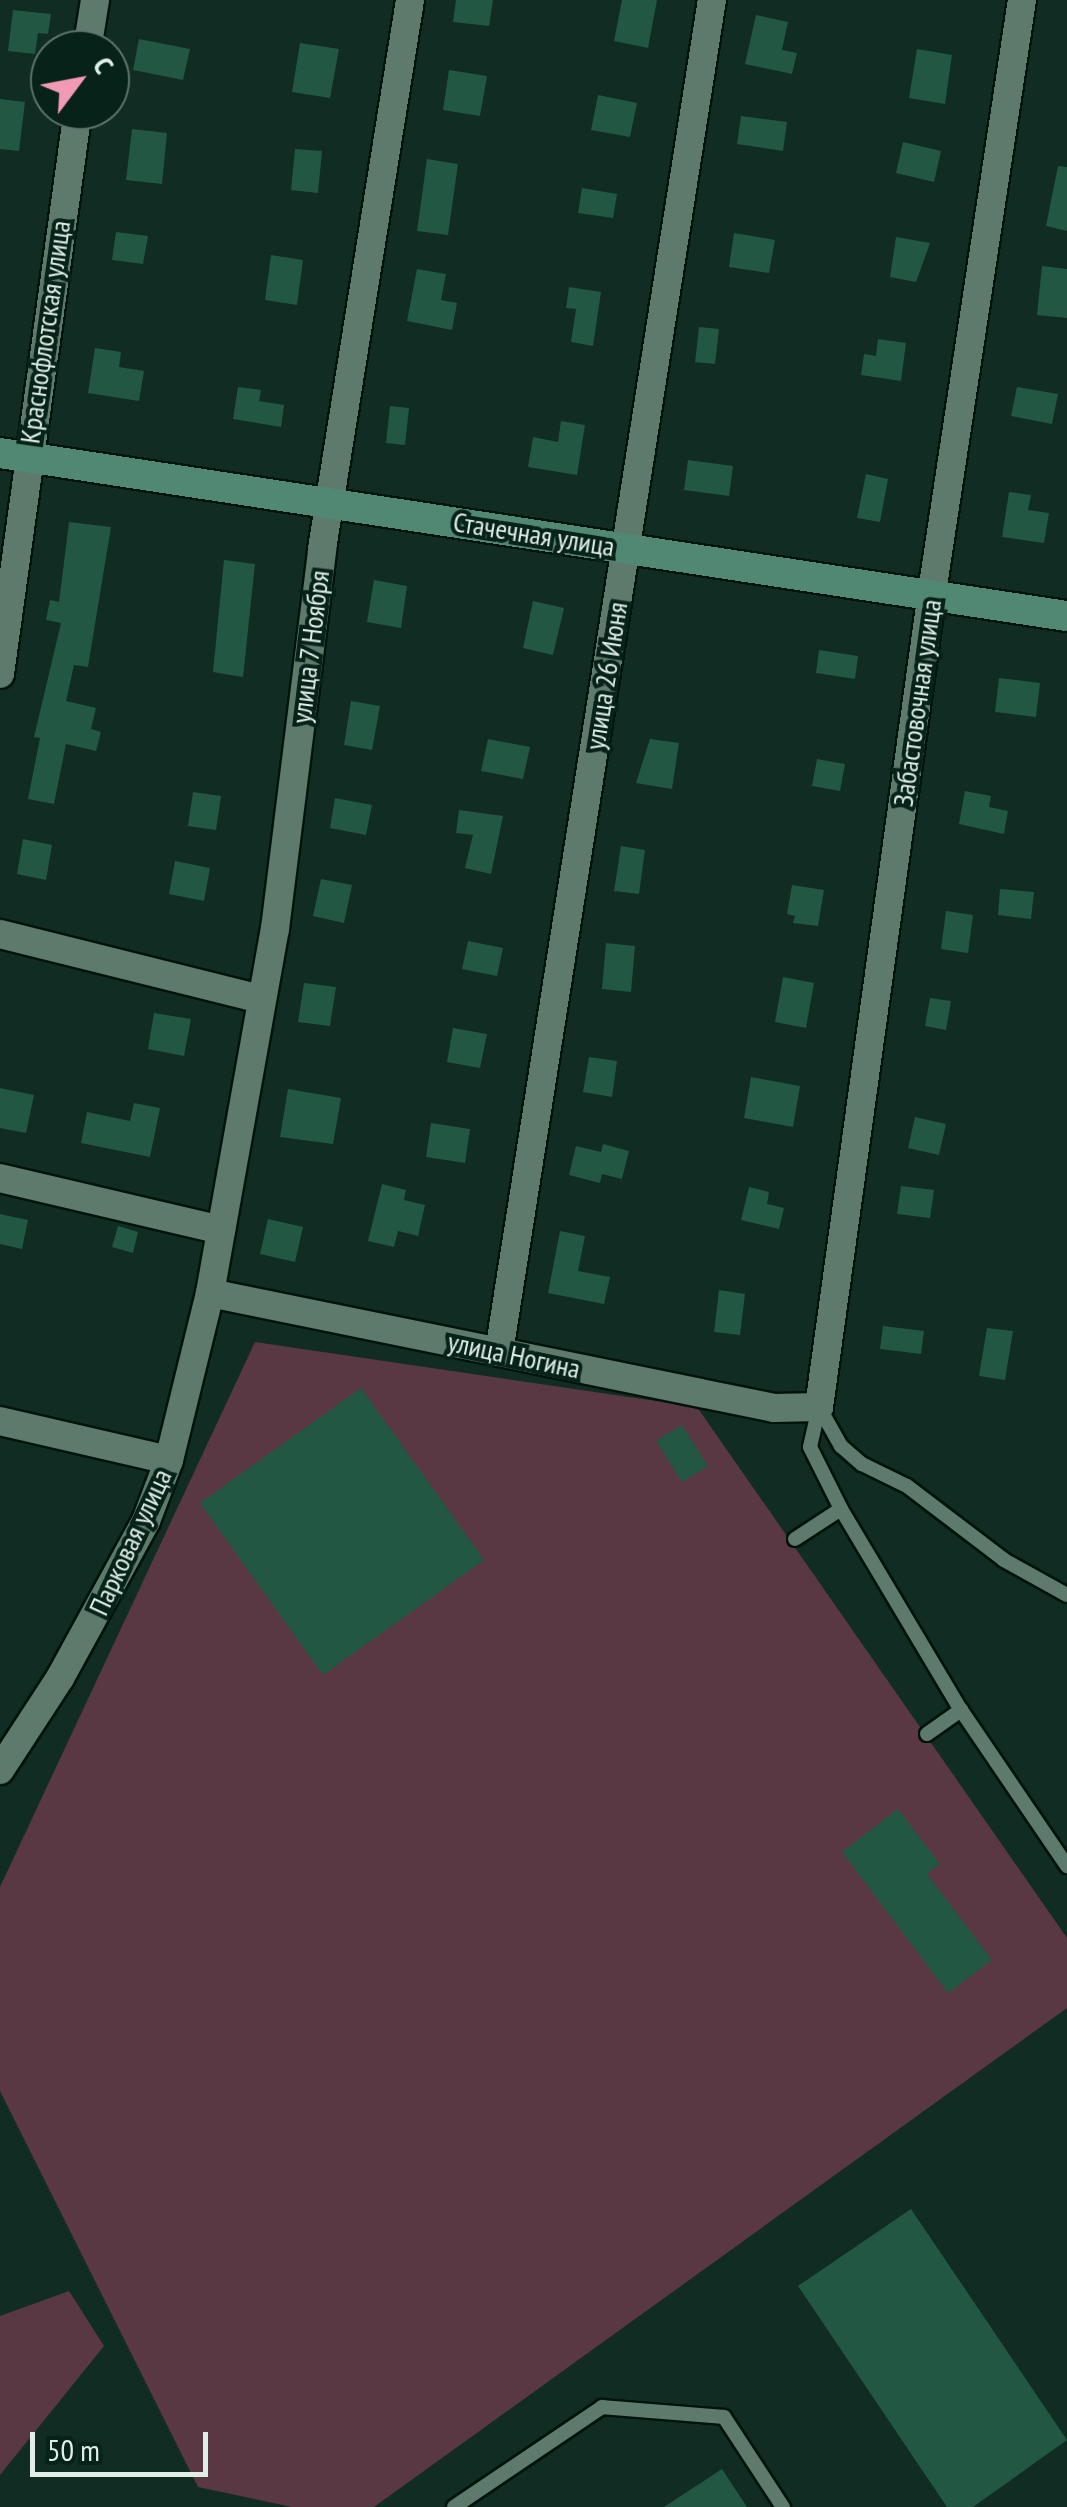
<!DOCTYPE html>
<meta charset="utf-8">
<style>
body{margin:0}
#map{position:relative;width:1067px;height:2507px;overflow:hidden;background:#112c22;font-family:"PT Sans Narrow",sans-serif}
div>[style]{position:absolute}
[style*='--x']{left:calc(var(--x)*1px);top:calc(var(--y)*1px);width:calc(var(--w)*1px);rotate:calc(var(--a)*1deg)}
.green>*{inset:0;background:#5a3843}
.building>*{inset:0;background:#225744}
.roads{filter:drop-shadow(2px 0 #00140b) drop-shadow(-2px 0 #00140b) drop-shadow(0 2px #00140b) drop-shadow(0 -2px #00140b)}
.lane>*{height:14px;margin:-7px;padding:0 7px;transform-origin:7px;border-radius:7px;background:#5d7a6d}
.street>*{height:28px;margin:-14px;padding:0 14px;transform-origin:14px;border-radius:14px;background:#5d7a6d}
.secondary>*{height:30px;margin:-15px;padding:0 15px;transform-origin:15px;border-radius:15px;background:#518873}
span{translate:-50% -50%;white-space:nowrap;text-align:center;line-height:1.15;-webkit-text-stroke:8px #072219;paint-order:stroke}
.street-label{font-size:28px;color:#dfefe8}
.north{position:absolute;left:30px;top:30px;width:100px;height:100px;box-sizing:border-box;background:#072219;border:2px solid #5d746c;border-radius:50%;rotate:58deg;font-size:28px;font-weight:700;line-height:40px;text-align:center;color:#dfefe8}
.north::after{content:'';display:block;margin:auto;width:35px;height:45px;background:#f09ab6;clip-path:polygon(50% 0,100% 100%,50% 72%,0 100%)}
.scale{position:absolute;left:30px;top:2432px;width:178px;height:45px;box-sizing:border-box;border:5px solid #dfefe8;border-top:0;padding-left:12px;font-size:30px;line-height:35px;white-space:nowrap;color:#dfefe8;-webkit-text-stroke:8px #072219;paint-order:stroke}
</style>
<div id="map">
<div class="green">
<i style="clip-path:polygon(255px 1342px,697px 1407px,1067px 1938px,1067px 2008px,374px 2507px,292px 2507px,198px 2487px,0 2091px,0 1887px)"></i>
<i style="clip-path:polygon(69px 2291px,104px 2346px,0 2475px,0 2316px)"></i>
</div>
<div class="building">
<i style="clip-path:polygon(456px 0,493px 0,489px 26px,453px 22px)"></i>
<i style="clip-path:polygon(622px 0,657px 0,648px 48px,614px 41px)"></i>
<i style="clip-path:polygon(13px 10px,51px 14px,48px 34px,38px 33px,35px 54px,8px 51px)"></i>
<i style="clip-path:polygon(756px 15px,788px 22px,782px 50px,797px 53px,792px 74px,745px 64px)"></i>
<i style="clip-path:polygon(139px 39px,190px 49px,183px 80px,133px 70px)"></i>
<i style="clip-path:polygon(300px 43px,339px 49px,330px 98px,292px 92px)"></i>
<i style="clip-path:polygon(917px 49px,952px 55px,945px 104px,909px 98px)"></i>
<i style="clip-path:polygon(449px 70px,487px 76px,480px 116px,443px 110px)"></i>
<i style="clip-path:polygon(598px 95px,637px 103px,630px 137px,591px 130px)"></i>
<i style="clip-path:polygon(0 99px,25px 102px,19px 151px,0 149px)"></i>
<i style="clip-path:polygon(741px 116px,787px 122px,783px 151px,737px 144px)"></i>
<i style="clip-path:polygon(132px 129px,167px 133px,162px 184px,126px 180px)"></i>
<i style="clip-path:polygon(903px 142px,941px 151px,934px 182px,896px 173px)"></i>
<i style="clip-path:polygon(295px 149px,322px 151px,318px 193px,291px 190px)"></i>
<i style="clip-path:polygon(427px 159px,458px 164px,448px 235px,417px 231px)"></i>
<i style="clip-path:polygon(1058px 166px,1067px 167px,1067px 231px,1046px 226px)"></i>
<i style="clip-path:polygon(582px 188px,617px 194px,613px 218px,578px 213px)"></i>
<i style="clip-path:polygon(116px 232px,148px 236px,143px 264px,112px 260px)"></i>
<i style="clip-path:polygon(734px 233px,775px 240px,769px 273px,729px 267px)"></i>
<i style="clip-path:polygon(896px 237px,930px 243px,916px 282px,890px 277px)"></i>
<i style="clip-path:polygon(271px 255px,303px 260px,297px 305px,265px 300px)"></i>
<i style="clip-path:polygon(1042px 266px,1067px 269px,1067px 318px,1037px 315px)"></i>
<i style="clip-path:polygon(417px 269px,446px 274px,441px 300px,457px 303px,452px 330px,407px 321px)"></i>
<i style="clip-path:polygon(569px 287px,601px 292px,593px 346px,571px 342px,576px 309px,566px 308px)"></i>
<i style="clip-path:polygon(699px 327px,719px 329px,715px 364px,695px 362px)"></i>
<i style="clip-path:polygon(878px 339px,906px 343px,901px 381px,861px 375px,864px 354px,876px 356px)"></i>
<i style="clip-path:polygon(95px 348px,121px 352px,119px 367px,144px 371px,139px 401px,88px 393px)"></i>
<i style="clip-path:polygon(238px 387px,261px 390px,259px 401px,284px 405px,281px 427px,233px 419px)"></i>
<i style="clip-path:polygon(1017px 387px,1058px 394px,1052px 424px,1011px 416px)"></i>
<i style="clip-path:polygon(390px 406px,409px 408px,405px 445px,386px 443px)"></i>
<i style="clip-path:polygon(561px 421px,585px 425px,577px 475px,528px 467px,533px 437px,558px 442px)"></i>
<i style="clip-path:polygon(688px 460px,733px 466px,729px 496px,684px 490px)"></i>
<i style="clip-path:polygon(866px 474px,888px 479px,880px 522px,857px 518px)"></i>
<i style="clip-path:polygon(1009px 492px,1031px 495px,1028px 510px,1049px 513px,1044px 543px,1002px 537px)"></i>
<i style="clip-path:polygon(69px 522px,111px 527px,88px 667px,74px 665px,66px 701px,96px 708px,91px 729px,101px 732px,96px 751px,66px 744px,54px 804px,28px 799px,40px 738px,34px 737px,61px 623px,46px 620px,50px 600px,59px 602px)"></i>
<i style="clip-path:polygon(224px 560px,255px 564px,243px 677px,213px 672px)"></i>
<i style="clip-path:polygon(374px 580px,407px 586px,401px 628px,367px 622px)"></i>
<i style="clip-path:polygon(533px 601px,564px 608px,553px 655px,523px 648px)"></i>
<i style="clip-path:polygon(819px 650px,858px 656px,855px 679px,816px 673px)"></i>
<i style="clip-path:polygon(999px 678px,1040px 683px,1036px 717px,995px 712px)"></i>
<i style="clip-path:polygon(351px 701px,380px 706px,372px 750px,344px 745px)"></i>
<i style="clip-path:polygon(488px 739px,530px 747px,523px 779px,481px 771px)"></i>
<i style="clip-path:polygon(650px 739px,679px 743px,672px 789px,636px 783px)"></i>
<i style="clip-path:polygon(817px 759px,845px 764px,840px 791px,812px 786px)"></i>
<i style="clip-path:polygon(965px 791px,991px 796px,989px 807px,1008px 811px,1004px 834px,959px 824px)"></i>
<i style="clip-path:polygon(193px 792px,221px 796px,216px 830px,188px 826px)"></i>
<i style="clip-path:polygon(335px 798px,372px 805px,366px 835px,330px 828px)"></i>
<i style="clip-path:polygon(459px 810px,503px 816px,491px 874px,465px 868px,473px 835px,456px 833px)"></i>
<i style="clip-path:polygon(23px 839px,52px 845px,46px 880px,17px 874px)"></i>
<i style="clip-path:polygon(621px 846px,645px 850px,639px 894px,614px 891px)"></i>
<i style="clip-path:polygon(175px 861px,210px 868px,204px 901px,169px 894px)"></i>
<i style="clip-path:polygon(321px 879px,352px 885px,344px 923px,313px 916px)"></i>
<i style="clip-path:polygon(792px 885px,824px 890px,818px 926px,793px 923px,795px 916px,787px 914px)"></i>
<i style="clip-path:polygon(1000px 889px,1034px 892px,1031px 919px,998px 915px)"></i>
<i style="clip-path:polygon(946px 911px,973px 915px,968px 953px,941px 949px)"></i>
<i style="clip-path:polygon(468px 941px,503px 948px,497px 976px,462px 969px)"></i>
<i style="clip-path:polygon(606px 943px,635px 946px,631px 992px,602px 989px)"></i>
<i style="clip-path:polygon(783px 977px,814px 983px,806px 1028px,775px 1022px)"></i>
<i style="clip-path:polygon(304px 983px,336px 987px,330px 1026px,298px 1022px)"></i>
<i style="clip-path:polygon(930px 998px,951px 1001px,946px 1030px,925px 1026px)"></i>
<i style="clip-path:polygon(154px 1013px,191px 1019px,184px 1056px,148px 1049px)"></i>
<i style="clip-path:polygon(453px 1028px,487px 1034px,480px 1068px,447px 1062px)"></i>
<i style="clip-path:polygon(589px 1057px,617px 1061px,612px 1097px,583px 1092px)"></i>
<i style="clip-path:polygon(751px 1077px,800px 1086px,793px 1127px,744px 1118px)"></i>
<i style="clip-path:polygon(0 1088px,34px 1095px,26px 1133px,0 1128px)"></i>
<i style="clip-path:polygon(288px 1089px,341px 1098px,333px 1144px,280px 1137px)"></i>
<i style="clip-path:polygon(134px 1103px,160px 1108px,150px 1157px,81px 1143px,87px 1112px,130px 1121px)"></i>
<i style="clip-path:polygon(915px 1117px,946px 1124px,939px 1155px,908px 1148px)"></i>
<i style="clip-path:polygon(431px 1123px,470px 1129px,465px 1163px,426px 1157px)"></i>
<i style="clip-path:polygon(603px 1144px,629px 1151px,622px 1179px,602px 1174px,600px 1183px,569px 1175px,576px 1146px,601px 1152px)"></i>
<i style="clip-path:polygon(382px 1184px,406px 1190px,404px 1200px,425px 1205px,418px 1236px,398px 1231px,394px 1247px,368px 1241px)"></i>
<i style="clip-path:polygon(901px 1186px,934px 1190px,930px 1218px,897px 1214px)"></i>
<i style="clip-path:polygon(749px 1187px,769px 1192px,767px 1204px,784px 1208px,779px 1229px,741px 1220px)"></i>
<i style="clip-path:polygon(0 1214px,28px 1220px,22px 1249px,0 1244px)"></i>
<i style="clip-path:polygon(268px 1219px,303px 1227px,295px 1262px,260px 1254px)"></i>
<i style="clip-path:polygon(118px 1226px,138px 1232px,133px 1253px,112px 1247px)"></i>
<i style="clip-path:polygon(560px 1231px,585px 1236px,578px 1271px,610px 1277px,604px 1304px,548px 1293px)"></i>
<i style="clip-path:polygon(719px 1290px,745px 1294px,740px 1335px,714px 1332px)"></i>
<i style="clip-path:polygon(883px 1326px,924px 1331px,921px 1354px,880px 1349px)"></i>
<i style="clip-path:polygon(987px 1328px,1013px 1331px,1005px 1380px,979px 1376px)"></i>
<i style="clip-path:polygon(361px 1388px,484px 1560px,323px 1675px,200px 1503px)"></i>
<i style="clip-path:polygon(682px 1425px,708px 1466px,682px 1482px,656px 1441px)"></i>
<i style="clip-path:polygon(898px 1809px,940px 1864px,927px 1874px,992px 1960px,948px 1993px,842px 1852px)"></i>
<i style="clip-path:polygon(911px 2209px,1067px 2440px,973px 2507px,947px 2507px,798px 2286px)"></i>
<i style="clip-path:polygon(722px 2469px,747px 2507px,664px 2507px)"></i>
</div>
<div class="roads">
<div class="lane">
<i style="--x:819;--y:1407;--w:41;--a:102.7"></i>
<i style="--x:810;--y:1447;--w:69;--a:63.4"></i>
<i style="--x:841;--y:1509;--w:234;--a:59.2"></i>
<i style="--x:961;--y:1710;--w:189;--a:55.8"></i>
<i style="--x:819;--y:1407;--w:45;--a:60.6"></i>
<i style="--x:841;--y:1446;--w:28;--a:41"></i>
<i style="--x:862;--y:1464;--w:50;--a:26.1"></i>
<i style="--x:907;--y:1486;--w:122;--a:37.3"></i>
<i style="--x:1004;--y:1560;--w:72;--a:29.1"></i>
<i style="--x:795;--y:1539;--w:55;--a:-33.1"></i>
<i style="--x:927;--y:1734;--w:42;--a:-35.2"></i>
<i style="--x:454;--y:2507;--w:179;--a:-34"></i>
<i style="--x:602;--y:2407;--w:122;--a:4.7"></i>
<i style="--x:724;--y:2417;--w:108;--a:56.8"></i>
</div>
<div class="street">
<i style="--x:87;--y:50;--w:51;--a:-80.9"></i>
<i style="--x:0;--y:674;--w:569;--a:-82.13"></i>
<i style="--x:0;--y:934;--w:269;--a:14"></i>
<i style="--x:0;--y:1178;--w:227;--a:13.2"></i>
<i style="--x:210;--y:1293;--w:576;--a:11.52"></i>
<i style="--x:774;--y:1408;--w:45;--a:-1.3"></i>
<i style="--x:819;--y:1407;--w:823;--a:-82.11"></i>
<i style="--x:932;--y:592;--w:599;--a:-81.36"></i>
<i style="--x:499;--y:1352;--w:1369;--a:-81.05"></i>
<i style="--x:0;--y:1421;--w:173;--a:13"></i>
<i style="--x:0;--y:1770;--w:110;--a:-56.9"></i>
<i style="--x:60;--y:1678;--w:179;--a:-61.3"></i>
<i style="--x:146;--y:1521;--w:65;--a:-69.3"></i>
<i style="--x:169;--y:1460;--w:172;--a:-76.2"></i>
<i style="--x:210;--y:1293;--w:370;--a:-79.9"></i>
<i style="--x:275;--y:929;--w:383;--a:-82.9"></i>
<i style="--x:322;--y:549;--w:556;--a:-80.89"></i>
</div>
<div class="secondary">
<i style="--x:0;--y:453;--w:1079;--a:8.69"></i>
</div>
</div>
<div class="street-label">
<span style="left:45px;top:332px;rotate:-82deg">Краснофлотская улица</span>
<span style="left:534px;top:534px;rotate:9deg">Стачечная улица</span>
<span style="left:310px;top:647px;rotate:-83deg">улица 7 Ноября</span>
<span style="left:606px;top:676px;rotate:-81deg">улица 26 Июня</span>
<span style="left:917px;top:703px;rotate:-82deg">Забастовочная улица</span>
<span style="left:514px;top:1355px;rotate:12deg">улица Ногина</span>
<span style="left:130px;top:1542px;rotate:-65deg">Парковая улица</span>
</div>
<div class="north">С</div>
<div class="scale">50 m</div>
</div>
